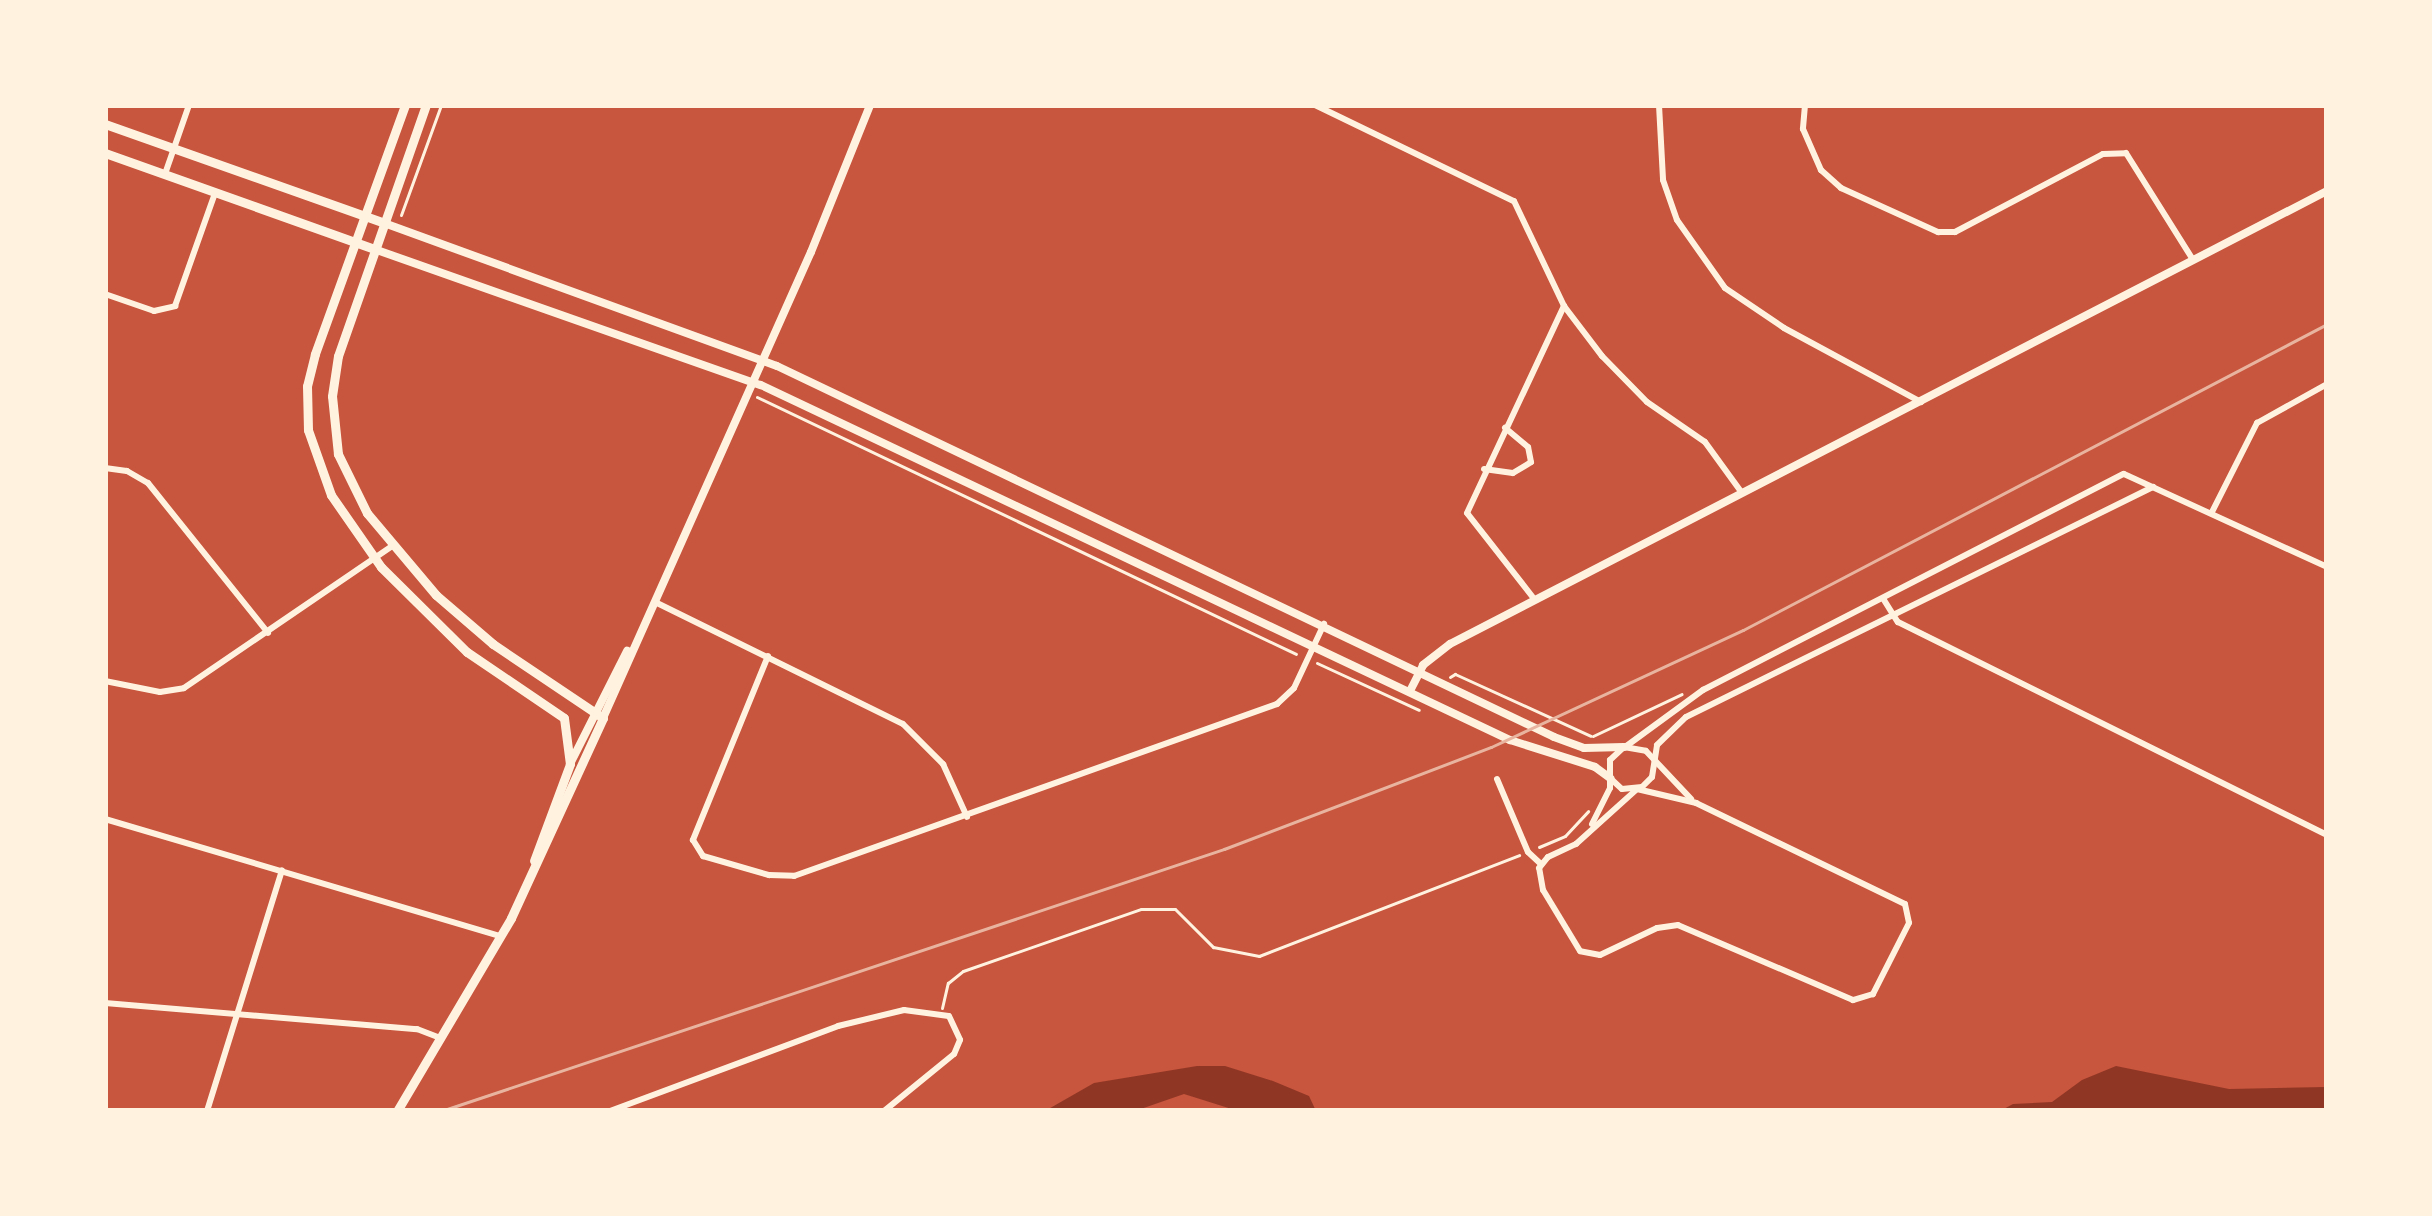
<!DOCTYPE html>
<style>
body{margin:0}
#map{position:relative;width:2432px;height:1216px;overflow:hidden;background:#c8553d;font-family:Inter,sans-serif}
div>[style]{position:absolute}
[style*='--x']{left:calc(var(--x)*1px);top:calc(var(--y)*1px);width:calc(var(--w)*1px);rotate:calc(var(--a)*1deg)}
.water>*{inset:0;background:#8f3625}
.path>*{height:3px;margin:-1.5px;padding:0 1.5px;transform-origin:1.5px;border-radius:1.5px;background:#fff3e0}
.minor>*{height:6px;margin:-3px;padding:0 3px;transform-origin:3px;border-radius:3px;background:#fff3e0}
.tertiary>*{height:8px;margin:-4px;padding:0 4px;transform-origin:4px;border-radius:4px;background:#fff3e0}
.secondary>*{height:9px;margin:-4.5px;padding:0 4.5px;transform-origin:4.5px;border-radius:4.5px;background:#fff3e0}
.tram>*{height:3px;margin:-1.5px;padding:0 1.5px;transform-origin:1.5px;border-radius:1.5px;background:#e9b49f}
span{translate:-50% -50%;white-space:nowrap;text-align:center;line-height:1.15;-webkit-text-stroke:9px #fff3e0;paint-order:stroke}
.frame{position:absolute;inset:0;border:108px solid #fff3e0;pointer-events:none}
</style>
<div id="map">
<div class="water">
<i style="clip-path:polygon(1197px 1066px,1225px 1066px,1273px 1081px,1309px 1096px,1316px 1111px,1238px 1111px,1184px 1094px,1135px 1111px,1045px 1111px,1094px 1083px)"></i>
<i style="clip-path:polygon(2116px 1066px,2229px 1089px,2327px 1087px,2327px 1111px,2000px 1111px,2013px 1104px,2052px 1102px,2082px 1080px)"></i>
</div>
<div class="path">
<i style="--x:401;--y:215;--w:117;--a:-70"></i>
<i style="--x:757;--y:397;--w:597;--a:25.49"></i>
<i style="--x:1317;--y:663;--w:112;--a:24.7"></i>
<i style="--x:1450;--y:677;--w:6;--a:-31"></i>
<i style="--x:1455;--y:674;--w:149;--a:24.5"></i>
<i style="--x:1593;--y:736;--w:98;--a:-25.3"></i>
<i style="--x:1539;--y:847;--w:28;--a:-23"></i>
<i style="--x:1565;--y:836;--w:34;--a:-47"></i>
<i style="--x:942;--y:1008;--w:26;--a:-77"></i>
<i style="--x:948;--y:983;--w:19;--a:-39"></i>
<i style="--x:963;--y:971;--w:188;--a:-19.2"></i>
<i style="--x:1141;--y:909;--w:34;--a:0"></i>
<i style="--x:1175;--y:909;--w:54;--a:45"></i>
<i style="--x:1213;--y:947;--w:47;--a:11.1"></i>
<i style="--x:1259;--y:956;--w:279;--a:-21.2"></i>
</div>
<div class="minor">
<i style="--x:1315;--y:105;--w:221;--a:25.8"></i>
<i style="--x:1514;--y:201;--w:116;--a:64.5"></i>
<i style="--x:1564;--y:306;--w:63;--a:52.8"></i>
<i style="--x:1602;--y:356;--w:64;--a:45.6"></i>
<i style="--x:1647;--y:402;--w:70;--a:34.6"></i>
<i style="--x:1705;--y:442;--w:63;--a:54"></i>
<i style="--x:1659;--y:105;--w:75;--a:86.9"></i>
<i style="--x:1663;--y:180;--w:42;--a:70.7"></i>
<i style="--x:1677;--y:220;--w:83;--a:54.8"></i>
<i style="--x:1725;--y:288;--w:71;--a:34.1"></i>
<i style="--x:1784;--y:328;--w:156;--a:28.4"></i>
<i style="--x:1805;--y:105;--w:24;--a:95"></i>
<i style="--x:1803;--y:129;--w:45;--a:66.3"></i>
<i style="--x:1821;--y:170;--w:27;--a:42"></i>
<i style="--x:1841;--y:188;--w:107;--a:24.4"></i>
<i style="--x:1938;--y:232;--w:17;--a:0"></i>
<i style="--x:1955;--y:232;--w:167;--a:-27.8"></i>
<i style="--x:2103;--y:154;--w:23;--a:-2"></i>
<i style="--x:2126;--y:153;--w:126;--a:57.9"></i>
<i style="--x:165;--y:174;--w:73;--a:-70.8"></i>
<i style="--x:105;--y:294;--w:52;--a:19.1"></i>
<i style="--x:154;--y:311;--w:22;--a:-13"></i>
<i style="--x:175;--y:306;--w:120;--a:-70.5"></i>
<i style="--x:105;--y:468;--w:22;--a:8"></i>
<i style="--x:127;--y:471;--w:24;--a:30"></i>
<i style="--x:148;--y:483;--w:192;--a:51.3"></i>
<i style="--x:1484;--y:469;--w:29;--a:8"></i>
<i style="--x:1513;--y:473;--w:21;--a:-31"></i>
<i style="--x:1531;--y:462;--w:15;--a:-101"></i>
<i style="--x:1528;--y:447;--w:30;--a:-140"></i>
<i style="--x:2212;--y:512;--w:100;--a:-63.2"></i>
<i style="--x:2257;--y:423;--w:80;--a:-29.1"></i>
<i style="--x:1535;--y:600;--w:110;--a:-128"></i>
<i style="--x:1467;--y:513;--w:229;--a:-64.9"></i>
<i style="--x:1884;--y:600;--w:26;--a:58"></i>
<i style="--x:1898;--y:622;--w:479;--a:26.4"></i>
<i style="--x:655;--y:602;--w:276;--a:26.2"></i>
<i style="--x:903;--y:724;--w:57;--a:45"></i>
<i style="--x:943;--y:764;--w:58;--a:65.6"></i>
<i style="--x:768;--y:656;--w:199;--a:112.2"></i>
<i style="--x:693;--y:840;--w:19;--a:58"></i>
<i style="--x:703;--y:856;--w:69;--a:16.1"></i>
<i style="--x:769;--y:875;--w:25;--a:2"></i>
<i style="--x:794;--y:876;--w:513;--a:-19.6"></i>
<i style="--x:1277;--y:704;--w:23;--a:-43"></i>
<i style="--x:1294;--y:688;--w:71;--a:-64.9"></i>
<i style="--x:105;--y:681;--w:56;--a:11.3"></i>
<i style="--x:160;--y:692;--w:24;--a:-9"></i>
<i style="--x:184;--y:688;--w:252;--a:-34.3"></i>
<i style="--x:1625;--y:747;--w:97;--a:-36.2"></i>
<i style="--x:1703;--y:690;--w:473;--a:-27.2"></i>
<i style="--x:2124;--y:474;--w:223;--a:24.6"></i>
<i style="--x:1610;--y:778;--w:16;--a:43"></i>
<i style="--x:1622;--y:789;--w:20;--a:-6"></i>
<i style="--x:1642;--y:787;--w:14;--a:-45"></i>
<i style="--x:1652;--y:777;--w:32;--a:-81"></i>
<i style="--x:1657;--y:745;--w:40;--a:-44"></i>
<i style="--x:1686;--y:717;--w:521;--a:-26.22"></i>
<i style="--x:1497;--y:779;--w:79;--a:67"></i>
<i style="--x:1528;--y:852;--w:18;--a:43"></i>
<i style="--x:1637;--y:789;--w:61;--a:13.3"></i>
<i style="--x:1696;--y:803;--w:232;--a:25.8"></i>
<i style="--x:1905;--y:904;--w:19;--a:78"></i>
<i style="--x:1909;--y:923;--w:80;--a:116.9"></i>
<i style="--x:1873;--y:994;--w:21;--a:163"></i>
<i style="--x:1853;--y:1000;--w:190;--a:-156.8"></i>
<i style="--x:1678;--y:925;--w:21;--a:172"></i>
<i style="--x:1657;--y:928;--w:63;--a:154.7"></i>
<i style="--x:1600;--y:955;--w:20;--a:-169"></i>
<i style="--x:1580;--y:951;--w:71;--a:-121.2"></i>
<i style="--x:1543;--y:890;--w:22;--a:-100"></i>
<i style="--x:1539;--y:868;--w:14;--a:-51"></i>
<i style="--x:1548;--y:857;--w:31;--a:-25"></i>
<i style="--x:1576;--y:844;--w:82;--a:-42"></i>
<i style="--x:105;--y:819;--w:413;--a:16.5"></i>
<i style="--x:1592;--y:824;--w:40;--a:-63.4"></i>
<i style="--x:1610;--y:788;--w:28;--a:-90"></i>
<i style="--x:1610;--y:760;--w:19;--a:-43"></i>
<i style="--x:1624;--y:747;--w:22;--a:10"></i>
<i style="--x:1646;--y:751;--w:66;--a:46.8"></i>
<i style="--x:105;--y:1003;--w:313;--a:4.8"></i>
<i style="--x:417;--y:1029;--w:25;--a:21"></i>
<i style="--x:207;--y:1111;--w:252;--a:-72.7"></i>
<i style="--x:610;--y:1111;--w:243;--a:-20.4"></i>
<i style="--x:838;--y:1026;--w:68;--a:-13.6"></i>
<i style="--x:904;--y:1010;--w:45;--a:7.6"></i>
<i style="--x:949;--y:1016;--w:26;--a:65"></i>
<i style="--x:960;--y:1040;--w:15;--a:113"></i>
<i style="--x:954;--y:1054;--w:90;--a:140.8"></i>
</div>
<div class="tertiary">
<i style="--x:384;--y:223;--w:418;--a:20"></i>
<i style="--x:777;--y:366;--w:861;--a:25.52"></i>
<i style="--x:1554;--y:737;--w:32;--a:20"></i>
<i style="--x:1584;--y:748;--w:40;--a:-1.4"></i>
<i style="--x:374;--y:249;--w:410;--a:19.4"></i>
<i style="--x:761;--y:385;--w:829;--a:25.36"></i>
<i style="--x:1510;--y:740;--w:89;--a:17.6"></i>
<i style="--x:1595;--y:767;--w:19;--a:36"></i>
<i style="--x:1410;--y:691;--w:29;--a:-63"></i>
<i style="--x:1423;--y:665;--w:34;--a:-38"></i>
<i style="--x:1450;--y:644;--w:987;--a:-27.32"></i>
<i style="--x:603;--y:718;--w:510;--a:-65.95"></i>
<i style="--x:811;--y:252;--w:158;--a:-68.1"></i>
<i style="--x:570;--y:764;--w:127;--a:-63.2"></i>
</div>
<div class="secondary">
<i style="--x:405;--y:105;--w:265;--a:109.9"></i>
<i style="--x:315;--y:354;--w:33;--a:104"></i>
<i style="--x:307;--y:386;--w:44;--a:88.7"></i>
<i style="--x:308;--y:430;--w:69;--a:70.5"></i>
<i style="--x:331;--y:495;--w:88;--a:55.2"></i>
<i style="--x:381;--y:567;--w:121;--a:44.7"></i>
<i style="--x:467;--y:652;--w:117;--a:34.2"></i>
<i style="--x:564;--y:718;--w:46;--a:82.6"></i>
<i style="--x:570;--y:764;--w:103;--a:110.4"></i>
<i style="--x:105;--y:124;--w:296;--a:19.5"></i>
<i style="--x:105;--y:153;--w:286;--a:19.6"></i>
<i style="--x:397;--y:1111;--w:224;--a:-59.4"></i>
<i style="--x:511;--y:918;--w:220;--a:-65.3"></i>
<i style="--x:603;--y:718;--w:133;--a:-146.1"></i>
<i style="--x:493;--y:644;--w:75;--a:-139.3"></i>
<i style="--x:436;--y:595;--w:107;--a:-130.1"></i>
<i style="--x:367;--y:513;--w:66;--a:-116.2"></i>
<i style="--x:338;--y:454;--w:58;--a:-95.9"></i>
<i style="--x:332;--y:396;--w:40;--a:-81.5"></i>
<i style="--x:338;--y:356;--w:266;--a:-70.7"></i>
</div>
<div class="tram">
<i style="--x:441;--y:1111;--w:826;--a:-18.5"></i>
<i style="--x:1224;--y:849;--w:286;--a:-20.9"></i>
<i style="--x:1491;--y:747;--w:278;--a:-24.9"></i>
<i style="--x:1743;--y:630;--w:659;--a:-27.65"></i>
</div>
<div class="frame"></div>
</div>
